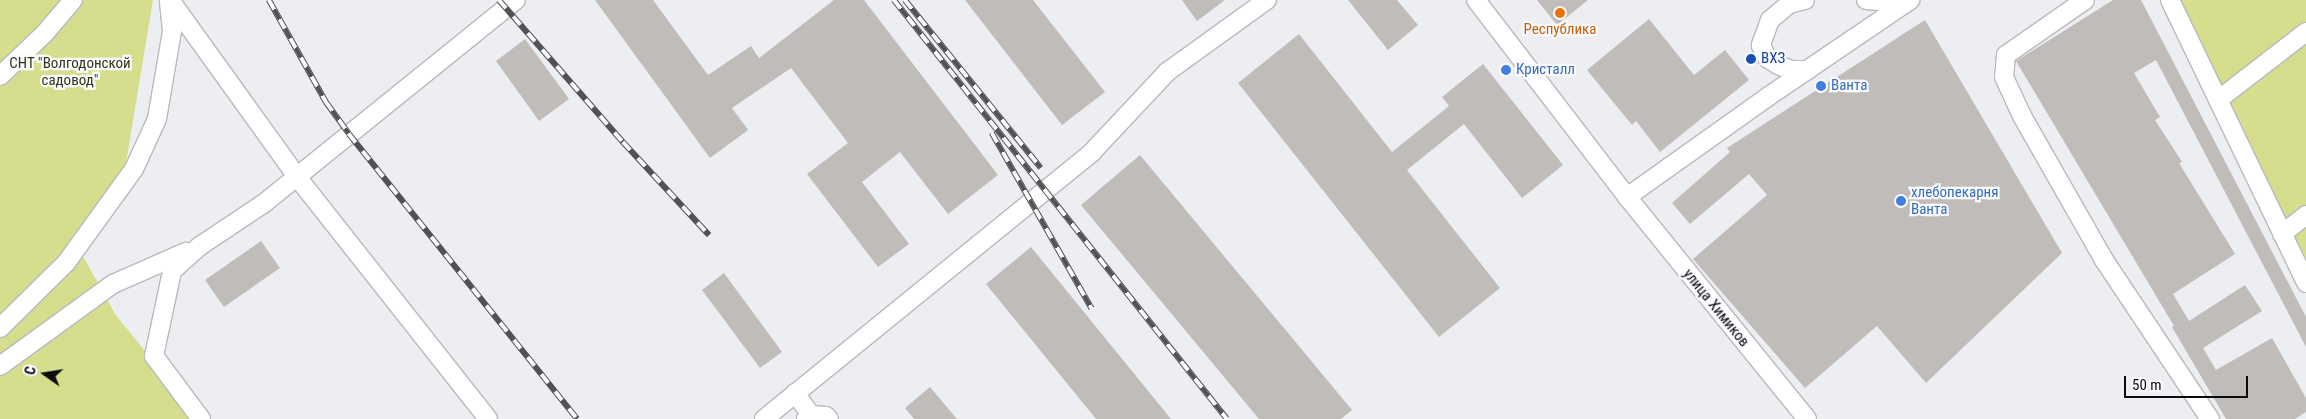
<!DOCTYPE html>
<meta charset="utf-8">
<style>
body{margin:0}
#map{position:relative;width:2306px;height:419px;overflow:hidden;background:#edeef2;font-family:"Roboto Condensed",sans-serif}
div>[style]{position:absolute}
[style*='--x']{left:calc(var(--x)*1px);top:calc(var(--y)*1px);width:calc(var(--w)*1px);rotate:calc(var(--a)*1deg)}
.green>*{inset:0;background:#d6de8e}
.building>*{inset:0;background:#c0bcb9}
.roads{filter:drop-shadow(1px 0 #b8b9bd) drop-shadow(-1px 0 #b8b9bd) drop-shadow(0 1px #b8b9bd) drop-shadow(0 -1px #b8b9bd)}
.minor>*{height:18px;margin:-9px;padding:0 9px;transform-origin:9px;border-radius:9px;background:#fff}
.rail>*{height:5.5px;margin-top:-2.75px;transform-origin:0;background:repeating-linear-gradient(90deg,#fafbff 0 11px,#515254 0 22px);box-sizing:border-box;border-block:1px solid #515254}
.dots>*{width:14px;height:14px;translate:-50% -50%;box-sizing:border-box;border:2px solid #fafbff;border-radius:50%}
span{translate:-50% -50%;white-space:nowrap;text-align:center;line-height:1.15;-webkit-text-stroke:4.5px #fafbff;paint-order:stroke}
.food-label{font-size:15px;color:#c56008}
.transit-label{font-size:15px;color:#164399}
.left{translate:0 -50%;text-align:left}
.park-label{font-size:15px;color:#343713}
.shop-label{font-size:15px;color:#366cbe}
.street-label{font-size:15px;color:#0b0c0d}
.north{position:absolute;left:20px;top:349px;width:50px;height:50px;-webkit-text-stroke:4px #fafbff;paint-order:stroke;rotate:283deg;font-size:14px;font-weight:700;line-height:20px;text-align:center;color:#0b0c0d}
.north::after{content:'';display:block;margin:auto;width:18px;height:22px;background:#0b0c0d;clip-path:polygon(50% 0,100% 100%,50% 72%,0 100%)}
.scale{position:absolute;left:2124px;top:376px;width:124px;height:22px;box-sizing:border-box;border:2px solid #0b0c0d;border-top:0;padding-left:6px;font-size:15px;line-height:18px;white-space:nowrap;color:#0b0c0d;-webkit-text-stroke:4px #fafbff;paint-order:stroke}
</style>
<div id="map">
<div class="green">
<i style="clip-path:polygon(0 0,153px 0,124px 175px,73px 238px,115px 314px,200px 419px,0 419px)"></i>
<i style="clip-path:polygon(2175px 0,2306px 0,2306px 265px)"></i>
</div>
<div class="building">
<i style="clip-path:polygon(595px 0,653px 0,708px 75px,751px 46px,759px 58px,834px 0,864px 0,998px 175px,948px 214px,900px 152px,862px 182px,909px 244px,878px 267px,807px 174px,848px 143px,791px 68px,732px 108px,748px 130px,710px 158px)"></i>
<i style="clip-path:polygon(965px 0,1033px 0,1105px 92px,1062px 125px)"></i>
<i style="clip-path:polygon(1182px 0,1225px 0,1197px 21px)"></i>
<i style="clip-path:polygon(1348px 0,1397px 0,1418px 25px,1388px 50px)"></i>
<i style="clip-path:polygon(1537px 0,1588px 0,1557px 25px)"></i>
<i style="clip-path:polygon(2113px 0,2141px 0,2306px 317px,2306px 347px,2156px 60px,2134px 73px,2160px 117px,2155px 120px,2182px 162px,2179px 163px,2235px 254px,2173px 294px,2189px 321px,2245px 285px,2262px 311px,2203px 348px,2216px 370px,2272px 338px,2306px 398px,2306px 412px,2295px 419px,2226px 419px,2172px 327px,2174px 326px,2016px 61px)"></i>
<i style="clip-path:polygon(1649px 19px,1694px 75px,1725px 50px,1749px 80px,1660px 152px,1636px 121px,1632px 125px,1587px 70px)"></i>
<i style="clip-path:polygon(1925px 20px,2062px 253px,1926px 383px,1877px 326px,1805px 388px,1693px 259px,1767px 195px,1749px 174px,1690px 224px,1672px 203px,1730px 152px,1727px 148px)"></i>
<i style="clip-path:polygon(1299px 34px,1392px 152px,1449px 106px,1442px 97px,1483px 64px,1563px 165px,1522px 198px,1464px 124px,1407px 170px,1500px 288px,1439px 337px,1238px 83px)"></i>
<i style="clip-path:polygon(525px 39px,569px 99px,539px 121px,496px 61px)"></i>
<i style="clip-path:polygon(1140px 155px,1352px 410px,1341px 419px,1259px 419px,1081px 205px)"></i>
<i style="clip-path:polygon(261px 241px,280px 268px,224px 307px,205px 280px)"></i>
<i style="clip-path:polygon(1031px 247px,1171px 419px,1096px 419px,986px 284px)"></i>
<i style="clip-path:polygon(724px 273px,782px 352px,760px 368px,702px 290px)"></i>
<i style="clip-path:polygon(930px 387px,957px 419px,914px 419px,905px 408px)"></i>
</div>
<div class="roads">
<div class="minor">
<i style="--x:170;--y:0;--w:218;--a:54.3"></i>
<i style="--x:297;--y:177;--w:308;--a:51.7"></i>
<i style="--x:1476;--y:0;--w:248;--a:52.5"></i>
<i style="--x:1805;--y:0;--w:16;--a:166"></i>
<i style="--x:1789;--y:4;--w:25;--a:140"></i>
<i style="--x:1770;--y:20;--w:27;--a:110"></i>
<i style="--x:1761;--y:45;--w:14;--a:65"></i>
<i style="--x:1767;--y:58;--w:13;--a:32"></i>
<i style="--x:1778;--y:65;--w:14;--a:21"></i>
<i style="--x:1791;--y:70;--w:17;--a:0"></i>
<i style="--x:1866;--y:0;--w:40;--a:4.3"></i>
<i style="--x:2085;--y:0;--w:96;--a:145.2"></i>
<i style="--x:2006;--y:55;--w:22;--a:95"></i>
<i style="--x:2004;--y:77;--w:43;--a:65.2"></i>
<i style="--x:2022;--y:116;--w:166;--a:60.3"></i>
<i style="--x:2104;--y:260;--w:191;--a:56.3"></i>
<i style="--x:2170;--y:0;--w:314;--a:64.3"></i>
<i style="--x:0;--y:76;--w:62;--a:-43.7"></i>
<i style="--x:45;--y:33;--w:43;--a:-49.7"></i>
<i style="--x:2218;--y:100;--w:111;--a:-37.7"></i>
<i style="--x:2282;--y:234;--w:31;--a:-38"></i>
<i style="--x:0;--y:328;--w:93;--a:-44.6"></i>
<i style="--x:66;--y:263;--w:116;--a:-54.1"></i>
<i style="--x:134;--y:169;--w:55;--a:-65.3"></i>
<i style="--x:157;--y:119;--w:89;--a:-80.3"></i>
<i style="--x:172;--y:31;--w:31;--a:-96"></i>
<i style="--x:0;--y:366;--w:140;--a:-36"></i>
<i style="--x:113;--y:284;--w:80;--a:-23.7"></i>
<i style="--x:795;--y:393;--w:27;--a:54"></i>
<i style="--x:201;--y:419;--w:79;--a:-126.7"></i>
<i style="--x:154;--y:356;--w:87;--a:-78"></i>
<i style="--x:172;--y:271;--w:38;--a:-42"></i>
<i style="--x:200;--y:246;--w:76;--a:-33.7"></i>
<i style="--x:263;--y:204;--w:325;--a:-38.9"></i>
<i style="--x:764;--y:419;--w:423;--a:-39.1"></i>
<i style="--x:1092;--y:152;--w:110;--a:-46.8"></i>
<i style="--x:1167;--y:72;--w:123;--a:-35.8"></i>
<i style="--x:806;--y:419;--w:6;--a:-39"></i>
<i style="--x:811;--y:415;--w:15;--a:4"></i>
<i style="--x:826;--y:416;--w:4;--a:45"></i>
<i style="--x:1807;--y:419;--w:286;--a:-129"></i>
<i style="--x:1627;--y:197;--w:174;--a:-35.4"></i>
<i style="--x:1769;--y:96;--w:171;--a:-34.2"></i>
</div>
</div>
<div class="rail">
<i style="--x:269;--y:0;--w:117;--a:60.8"></i>
<i style="--x:326;--y:102;--w:39;--a:54"></i>
<i style="--x:349;--y:134;--w:365;--a:51.3"></i>
<i style="--x:499;--y:0;--w:189;--a:48.9"></i>
<i style="--x:623;--y:142;--w:127;--a:47.2"></i>
<i style="--x:894;--y:0;--w:535;--a:51.52"></i>
<i style="--x:905;--y:0;--w:216;--a:51"></i>
<i style="--x:992;--y:133;--w:202;--a:60.4"></i>
</div>
<div class="dots">
<i style="left:1560px;top:13px;background:#e8710a"></i>
<i style="left:1751px;top:59px;background:#1a4fb4"></i>
<i style="left:1506px;top:70px;background:#3f7fe0"></i>
<i style="left:1821px;top:86px;background:#3f7fe0"></i>
<i style="left:1901px;top:201px;background:#3f7fe0"></i>
</div>
<div class="food-label">
<span style="left:1560px;top:30px">Республика</span>
</div>
<div class="transit-label">
<span class="left" style="left:1761px;top:59px">ВХЗ</span>
</div>
<div class="park-label">
<span style="left:70px;top:72px">СНТ "Волгодонской<br>садовод"</span>
</div>
<div class="shop-label">
<span class="left" style="left:1516px;top:70px">Кристалл</span>
<span class="left" style="left:1831px;top:86px">Ванта</span>
<span class="left" style="left:1911px;top:201px">хлебопекарня<br>Ванта</span>
</div>
<div class="street-label">
<span style="left:1716px;top:308px;rotate:51deg">улица Химиков</span>
</div>
<div class="north">С</div>
<div class="scale">50 m</div>
</div>
